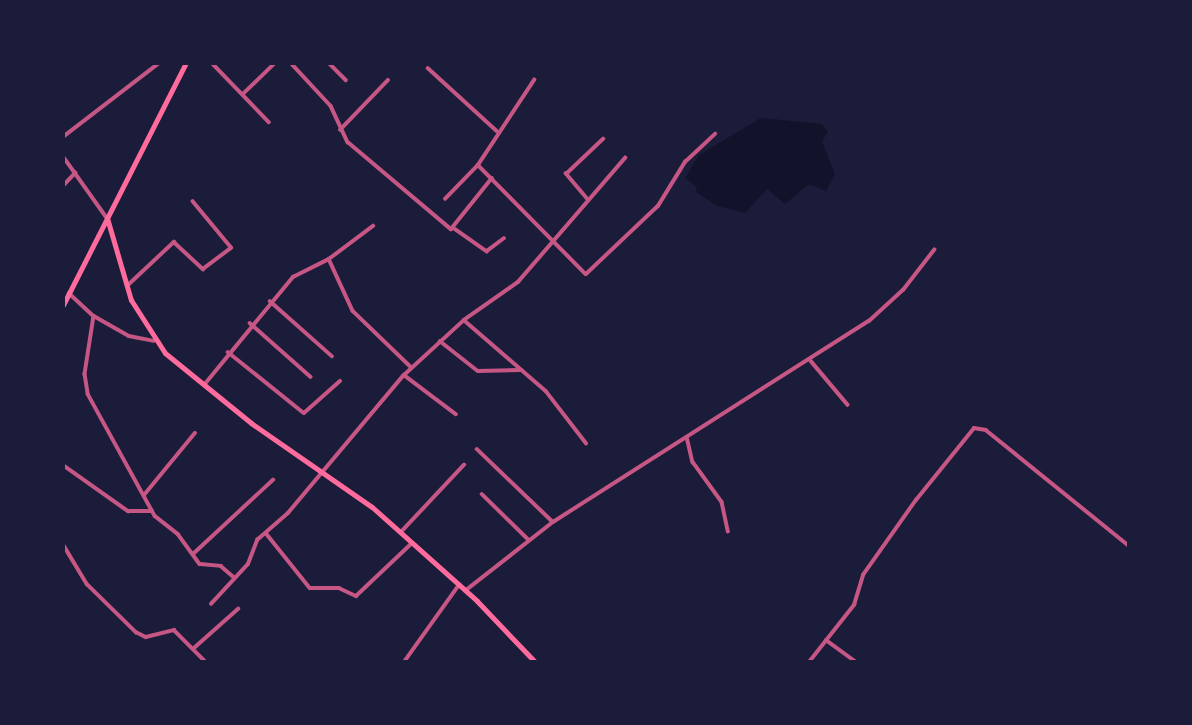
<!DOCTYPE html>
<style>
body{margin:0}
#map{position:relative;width:1192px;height:725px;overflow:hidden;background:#1b1b3a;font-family:"IBM Plex Serif",serif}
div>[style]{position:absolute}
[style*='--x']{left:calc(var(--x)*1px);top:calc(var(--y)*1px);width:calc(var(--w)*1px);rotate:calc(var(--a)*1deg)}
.water>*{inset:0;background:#12122b}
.minor>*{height:3.5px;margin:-1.75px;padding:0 1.75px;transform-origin:1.75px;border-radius:1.75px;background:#c65784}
.primary>*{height:5px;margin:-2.5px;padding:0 2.5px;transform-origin:2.5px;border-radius:2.5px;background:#ff6b9d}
span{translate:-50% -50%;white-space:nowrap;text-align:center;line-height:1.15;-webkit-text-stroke:5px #1b1b3a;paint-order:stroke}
.frame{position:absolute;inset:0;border:65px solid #1b1b3a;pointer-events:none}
</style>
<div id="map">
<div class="water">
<i style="clip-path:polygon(761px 118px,821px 124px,828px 131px,822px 142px,835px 174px,826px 191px,809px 184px,785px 204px,767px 189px,745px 213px,718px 206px,697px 193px,696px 186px,685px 178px,699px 155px)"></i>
</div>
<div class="minor">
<i style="--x:212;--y:63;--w:82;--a:46"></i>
<i style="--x:291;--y:63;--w:59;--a:47.1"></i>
<i style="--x:331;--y:106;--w:40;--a:65"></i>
<i style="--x:348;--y:142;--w:135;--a:40.2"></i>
<i style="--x:451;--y:229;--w:65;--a:-51.2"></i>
<i style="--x:329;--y:63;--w:24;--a:45"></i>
<i style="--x:428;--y:68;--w:93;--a:42.4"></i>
<i style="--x:244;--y:93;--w:43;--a:-44.1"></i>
<i style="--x:340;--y:130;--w:69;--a:-46.2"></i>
<i style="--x:63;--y:137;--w:121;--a:-37.6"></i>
<i style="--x:63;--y:156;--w:76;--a:54.6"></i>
<i style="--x:478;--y:165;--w:153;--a:45.3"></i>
<i style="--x:586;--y:274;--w:99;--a:-43.4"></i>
<i style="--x:658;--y:206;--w:52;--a:-58.5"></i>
<i style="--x:685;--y:162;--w:41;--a:-43"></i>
<i style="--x:63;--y:186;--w:18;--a:-47"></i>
<i style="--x:445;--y:199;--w:47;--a:-45.9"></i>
<i style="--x:478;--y:165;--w:102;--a:-56.6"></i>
<i style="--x:587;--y:199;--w:33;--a:-130"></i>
<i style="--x:566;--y:174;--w:51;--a:-43.4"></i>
<i style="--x:455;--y:229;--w:39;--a:35"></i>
<i style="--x:487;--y:251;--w:21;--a:-37"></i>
<i style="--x:329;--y:259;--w:57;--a:65.2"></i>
<i style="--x:353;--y:311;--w:81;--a:44"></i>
<i style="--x:128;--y:285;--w:63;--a:-43.1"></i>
<i style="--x:174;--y:242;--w:40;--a:43"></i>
<i style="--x:203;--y:269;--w:35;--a:-37"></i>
<i style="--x:231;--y:248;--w:60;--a:-129.6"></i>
<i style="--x:69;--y:293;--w:34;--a:43"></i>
<i style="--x:94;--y:316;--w:59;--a:98.8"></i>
<i style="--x:85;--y:374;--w:20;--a:81"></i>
<i style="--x:88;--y:394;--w:139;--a:61.2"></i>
<i style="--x:155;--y:516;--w:29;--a:38"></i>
<i style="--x:178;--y:534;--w:37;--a:54"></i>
<i style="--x:200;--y:564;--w:21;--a:5"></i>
<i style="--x:221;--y:566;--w:18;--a:41"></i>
<i style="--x:270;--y:301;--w:83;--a:41.6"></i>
<i style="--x:94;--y:316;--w:40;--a:29.7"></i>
<i style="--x:129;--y:336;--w:25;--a:11"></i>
<i style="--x:464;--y:320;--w:108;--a:40.9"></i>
<i style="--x:546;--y:391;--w:66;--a:52.4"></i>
<i style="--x:250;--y:323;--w:81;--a:41.5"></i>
<i style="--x:440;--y:341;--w:48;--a:38.3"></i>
<i style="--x:478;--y:371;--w:43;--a:-1.3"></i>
<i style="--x:228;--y:352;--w:97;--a:38.8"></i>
<i style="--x:304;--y:413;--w:48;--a:-41.6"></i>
<i style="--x:811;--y:361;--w:57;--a:49.9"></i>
<i style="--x:404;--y:375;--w:65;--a:36.9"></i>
<i style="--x:204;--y:385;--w:140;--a:-50.5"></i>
<i style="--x:293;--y:277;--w:40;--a:-26.6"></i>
<i style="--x:329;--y:259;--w:55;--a:-36.9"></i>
<i style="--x:687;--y:437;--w:26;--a:77"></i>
<i style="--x:693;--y:462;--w:49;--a:54.1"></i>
<i style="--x:722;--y:502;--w:30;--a:78"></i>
<i style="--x:477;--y:449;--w:105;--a:43.8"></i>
<i style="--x:63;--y:465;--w:80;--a:35.3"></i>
<i style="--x:128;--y:511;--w:24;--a:0"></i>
<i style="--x:482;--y:494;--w:66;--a:44.4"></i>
<i style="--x:144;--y:495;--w:80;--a:-50.6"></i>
<i style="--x:401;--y:532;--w:92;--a:-46.8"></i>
<i style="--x:266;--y:533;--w:70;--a:51.3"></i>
<i style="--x:310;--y:588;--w:29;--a:0"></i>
<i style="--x:339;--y:588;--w:19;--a:25"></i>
<i style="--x:356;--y:596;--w:77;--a:-43.4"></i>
<i style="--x:63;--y:544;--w:47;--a:59"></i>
<i style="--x:87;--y:584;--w:69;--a:44.4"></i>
<i style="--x:136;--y:632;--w:11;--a:27"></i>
<i style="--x:146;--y:637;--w:29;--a:-14"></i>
<i style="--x:174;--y:630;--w:45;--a:45"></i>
<i style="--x:193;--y:554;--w:109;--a:-42.8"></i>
<i style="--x:465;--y:591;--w:112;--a:-38.1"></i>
<i style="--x:553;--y:522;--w:375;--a:-32.5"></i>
<i style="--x:869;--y:321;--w:46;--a:-42.4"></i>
<i style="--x:903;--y:290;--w:51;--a:-52.2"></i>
<i style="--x:211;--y:604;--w:54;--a:-47.2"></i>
<i style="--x:248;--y:564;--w:26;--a:-69"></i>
<i style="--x:257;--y:540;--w:41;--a:-41.1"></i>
<i style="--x:288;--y:513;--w:180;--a:-50"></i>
<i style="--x:404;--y:375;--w:81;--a:-42.5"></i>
<i style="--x:464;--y:320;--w:66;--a:-35.1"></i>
<i style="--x:518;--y:282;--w:164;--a:-49.2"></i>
<i style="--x:826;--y:640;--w:37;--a:36"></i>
<i style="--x:194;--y:648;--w:59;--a:-41.6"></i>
<i style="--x:404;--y:662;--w:95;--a:-54.5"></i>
<i style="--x:809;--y:662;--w:73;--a:-51.7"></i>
<i style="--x:854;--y:605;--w:31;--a:-73"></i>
<i style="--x:863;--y:575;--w:92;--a:-54.8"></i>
<i style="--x:916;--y:500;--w:92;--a:-51.1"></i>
<i style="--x:974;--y:428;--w:12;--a:9"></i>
<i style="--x:986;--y:430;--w:184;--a:39"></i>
</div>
<div class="primary">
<i style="--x:107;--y:218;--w:85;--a:73.7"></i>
<i style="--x:131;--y:300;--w:63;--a:57.3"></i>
<i style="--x:165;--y:353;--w:111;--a:39.1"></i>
<i style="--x:251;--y:423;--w:147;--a:34.8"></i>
<i style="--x:372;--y:507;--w:141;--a:41.8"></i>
<i style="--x:477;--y:601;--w:84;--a:46.4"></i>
<i style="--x:63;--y:305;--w:271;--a:-63.1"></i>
</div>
<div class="frame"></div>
</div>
